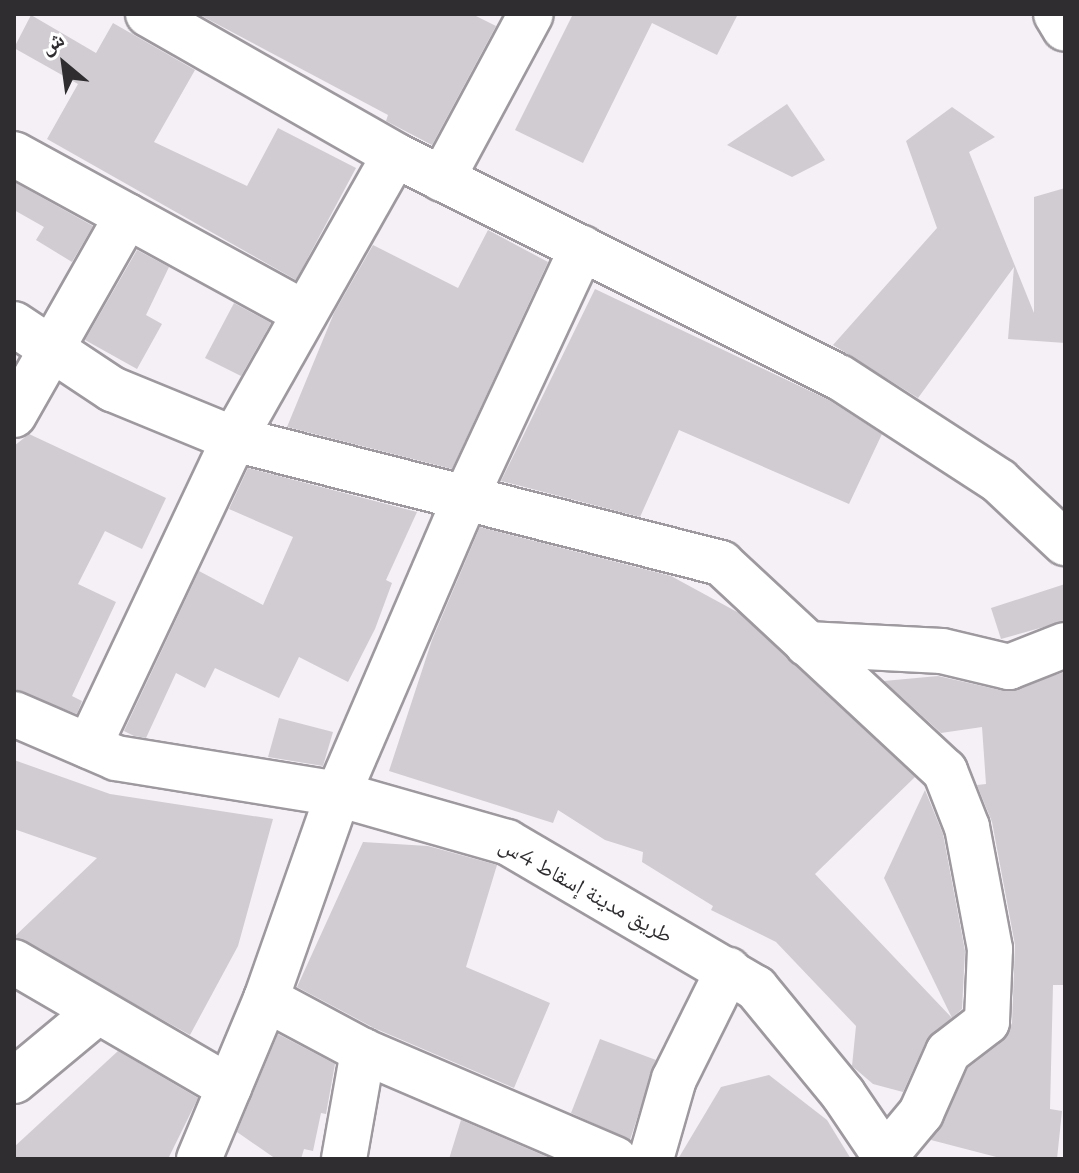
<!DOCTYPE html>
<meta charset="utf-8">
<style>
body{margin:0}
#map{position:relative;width:1079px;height:1173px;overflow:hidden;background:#f4f0f6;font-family:Montserrat,"Noto Naskh Arabic",sans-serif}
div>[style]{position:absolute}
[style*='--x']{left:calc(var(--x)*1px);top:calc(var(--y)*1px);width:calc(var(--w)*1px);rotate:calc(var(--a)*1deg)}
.building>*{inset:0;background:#d0ccd2}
.roads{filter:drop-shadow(2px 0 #9d999e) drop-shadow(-2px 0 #9d999e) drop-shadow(0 2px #9d999e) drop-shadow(0 -2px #9d999e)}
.minor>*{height:44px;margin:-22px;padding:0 22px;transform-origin:22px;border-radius:22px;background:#fff}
span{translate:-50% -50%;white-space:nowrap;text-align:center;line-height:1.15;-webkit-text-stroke:6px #fff;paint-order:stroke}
.street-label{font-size:22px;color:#2f2d30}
.frame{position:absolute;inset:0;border:16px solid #2f2d30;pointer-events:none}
.north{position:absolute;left:24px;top:24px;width:80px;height:80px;-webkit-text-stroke:6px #fff;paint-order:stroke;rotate:331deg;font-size:22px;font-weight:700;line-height:32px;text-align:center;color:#2f2d30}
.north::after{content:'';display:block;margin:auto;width:28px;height:36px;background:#2f2d30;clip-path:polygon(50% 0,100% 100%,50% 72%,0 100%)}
</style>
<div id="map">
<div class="building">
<i style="clip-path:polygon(198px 14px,472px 14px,496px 26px,432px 145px,386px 121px,388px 115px)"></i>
<i style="clip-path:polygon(573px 14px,738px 14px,717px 55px,652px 23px,583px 163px,515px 130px)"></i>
<i style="clip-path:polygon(31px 15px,96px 53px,113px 23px,195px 70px,154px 142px,247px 186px,278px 128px,356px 168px,296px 280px,47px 139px,78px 84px,14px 48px)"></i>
<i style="clip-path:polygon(787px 104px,825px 160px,792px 177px,727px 145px)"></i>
<i style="clip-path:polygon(952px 107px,995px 137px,969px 152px,1034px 313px,1034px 197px,1065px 188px,1065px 343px,1008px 339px,1014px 267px,918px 398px,833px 345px,937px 228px,906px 141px)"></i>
<i style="clip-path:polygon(14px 182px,93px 226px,72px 262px,36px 240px,44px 227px,14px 210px)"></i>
<i style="clip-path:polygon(488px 230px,548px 262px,452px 469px,287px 427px,334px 313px,373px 245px,458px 288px)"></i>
<i style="clip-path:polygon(137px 250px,169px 267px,146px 315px,162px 324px,137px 369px,85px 340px)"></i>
<i style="clip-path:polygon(595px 289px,827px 399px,882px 434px,849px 504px,679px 430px,640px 517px,501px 481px)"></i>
<i style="clip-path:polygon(234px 303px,271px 323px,241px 376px,205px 358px)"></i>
<i style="clip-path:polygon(29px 434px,166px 498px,142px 549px,105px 531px,78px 584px,116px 602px,72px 696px,82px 701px,77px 714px,14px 690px,14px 446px)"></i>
<i style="clip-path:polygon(248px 468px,417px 512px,386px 580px,392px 583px,375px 629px,348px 682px,299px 657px,279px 698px,215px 668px,205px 688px,176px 673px,146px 738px,134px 736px,124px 731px,199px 571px,263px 605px,293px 537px,229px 509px)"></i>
<i style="clip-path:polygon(480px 527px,671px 576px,739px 613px,915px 777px,815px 874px,952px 1018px,926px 1041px,903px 1092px,873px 1084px,852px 1066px,856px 1026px,776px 942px,711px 910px,713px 906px,642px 862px,643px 852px,605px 840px,558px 810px,553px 823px,389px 771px,432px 640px)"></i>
<i style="clip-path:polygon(1065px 584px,1065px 621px,1001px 639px,991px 608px)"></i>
<i style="clip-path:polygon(1065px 672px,1065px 985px,1053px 985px,1050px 1109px,1062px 1111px,1057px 1159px,1004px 1159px,931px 1140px,968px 1068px,1003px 1041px,1012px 1023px,1015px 945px,992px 822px,977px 785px,986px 784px,982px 727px,941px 733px,884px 681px,938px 676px,1004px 691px)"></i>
<i style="clip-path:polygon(279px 718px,333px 732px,323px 766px,268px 757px)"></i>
<i style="clip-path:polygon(14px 760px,110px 794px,273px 819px,238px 946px,190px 1035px,14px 937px,97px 858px,14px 829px)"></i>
<i style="clip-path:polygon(925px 790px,943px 834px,965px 951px,962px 1009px,952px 1018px,884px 878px)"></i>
<i style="clip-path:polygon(363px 842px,428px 846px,497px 865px,466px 967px,550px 1003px,514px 1088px,374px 1028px,297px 987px)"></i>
<i style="clip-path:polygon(278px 1034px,335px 1064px,326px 1114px,321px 1113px,313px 1151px,304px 1149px,301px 1159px,276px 1159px,237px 1132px)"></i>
<i style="clip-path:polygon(600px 1039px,656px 1060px,630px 1140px,571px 1113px)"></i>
<i style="clip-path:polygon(118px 1051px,198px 1098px,168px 1159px,14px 1159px,14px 1147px)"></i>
<i style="clip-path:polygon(769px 1075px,827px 1120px,851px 1159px,678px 1159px,721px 1087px)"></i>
<i style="clip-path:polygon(461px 1120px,552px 1159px,449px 1159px)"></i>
</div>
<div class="roads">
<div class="minor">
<i style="--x:148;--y:14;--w:284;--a:29.7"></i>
<i style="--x:395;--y:155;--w:496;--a:26.6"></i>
<i style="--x:839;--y:377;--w:191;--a:33"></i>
<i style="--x:999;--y:481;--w:91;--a:43.2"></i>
<i style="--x:1056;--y:14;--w:17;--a:59"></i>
<i style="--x:14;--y:154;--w:329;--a:28.7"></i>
<i style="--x:442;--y:179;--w:187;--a:-61.7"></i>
<i style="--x:14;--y:324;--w:118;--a:33.6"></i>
<i style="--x:112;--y:389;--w:132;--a:22.3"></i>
<i style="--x:234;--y:439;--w:503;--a:14.29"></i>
<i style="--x:721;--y:563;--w:306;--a:42.9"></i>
<i style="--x:945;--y:771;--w:60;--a:68.6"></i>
<i style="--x:967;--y:827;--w:124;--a:79.3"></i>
<i style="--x:990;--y:949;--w:73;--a:92.4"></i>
<i style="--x:987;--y:1022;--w:49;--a:142.4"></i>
<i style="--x:948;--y:1052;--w:67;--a:113.9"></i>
<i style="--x:921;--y:1113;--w:55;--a:129.8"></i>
<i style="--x:14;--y:415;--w:229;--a:-60.4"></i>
<i style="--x:807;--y:644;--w:135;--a:3"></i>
<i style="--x:942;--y:651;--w:69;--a:13.4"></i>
<i style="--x:1009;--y:667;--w:60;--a:-21.4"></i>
<i style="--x:14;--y:714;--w:111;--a:23.3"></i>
<i style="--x:116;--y:758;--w:225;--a:9.2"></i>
<i style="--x:338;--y:794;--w:176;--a:15.9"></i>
<i style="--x:507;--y:842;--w:289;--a:30.4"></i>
<i style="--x:756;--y:988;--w:137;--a:50.6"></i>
<i style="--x:843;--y:1094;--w:78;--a:55.9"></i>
<i style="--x:89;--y:746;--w:340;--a:-64.7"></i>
<i style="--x:234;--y:439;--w:326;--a:-60.5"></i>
<i style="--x:14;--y:962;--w:249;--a:30.2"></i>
<i style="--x:266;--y:999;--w:110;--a:28.2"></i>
<i style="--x:363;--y:1051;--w:274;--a:23.2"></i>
<i style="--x:14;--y:1081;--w:108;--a:-39.7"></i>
<i style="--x:199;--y:1159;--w:173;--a:-67.3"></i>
<i style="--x:266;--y:999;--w:217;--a:-70.6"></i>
<i style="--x:338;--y:794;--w:321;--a:-66.7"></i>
<i style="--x:465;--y:499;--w:277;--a:-65"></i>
<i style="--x:344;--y:1159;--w:110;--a:-80"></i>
<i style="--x:651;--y:1159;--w:83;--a:-74"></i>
<i style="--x:674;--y:1079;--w:122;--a:-63.6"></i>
</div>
</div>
<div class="street-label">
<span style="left:586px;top:890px;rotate:29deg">طريق مدينة إسقاط 4س</span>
</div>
<div class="frame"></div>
<div class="north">ش</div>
</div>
